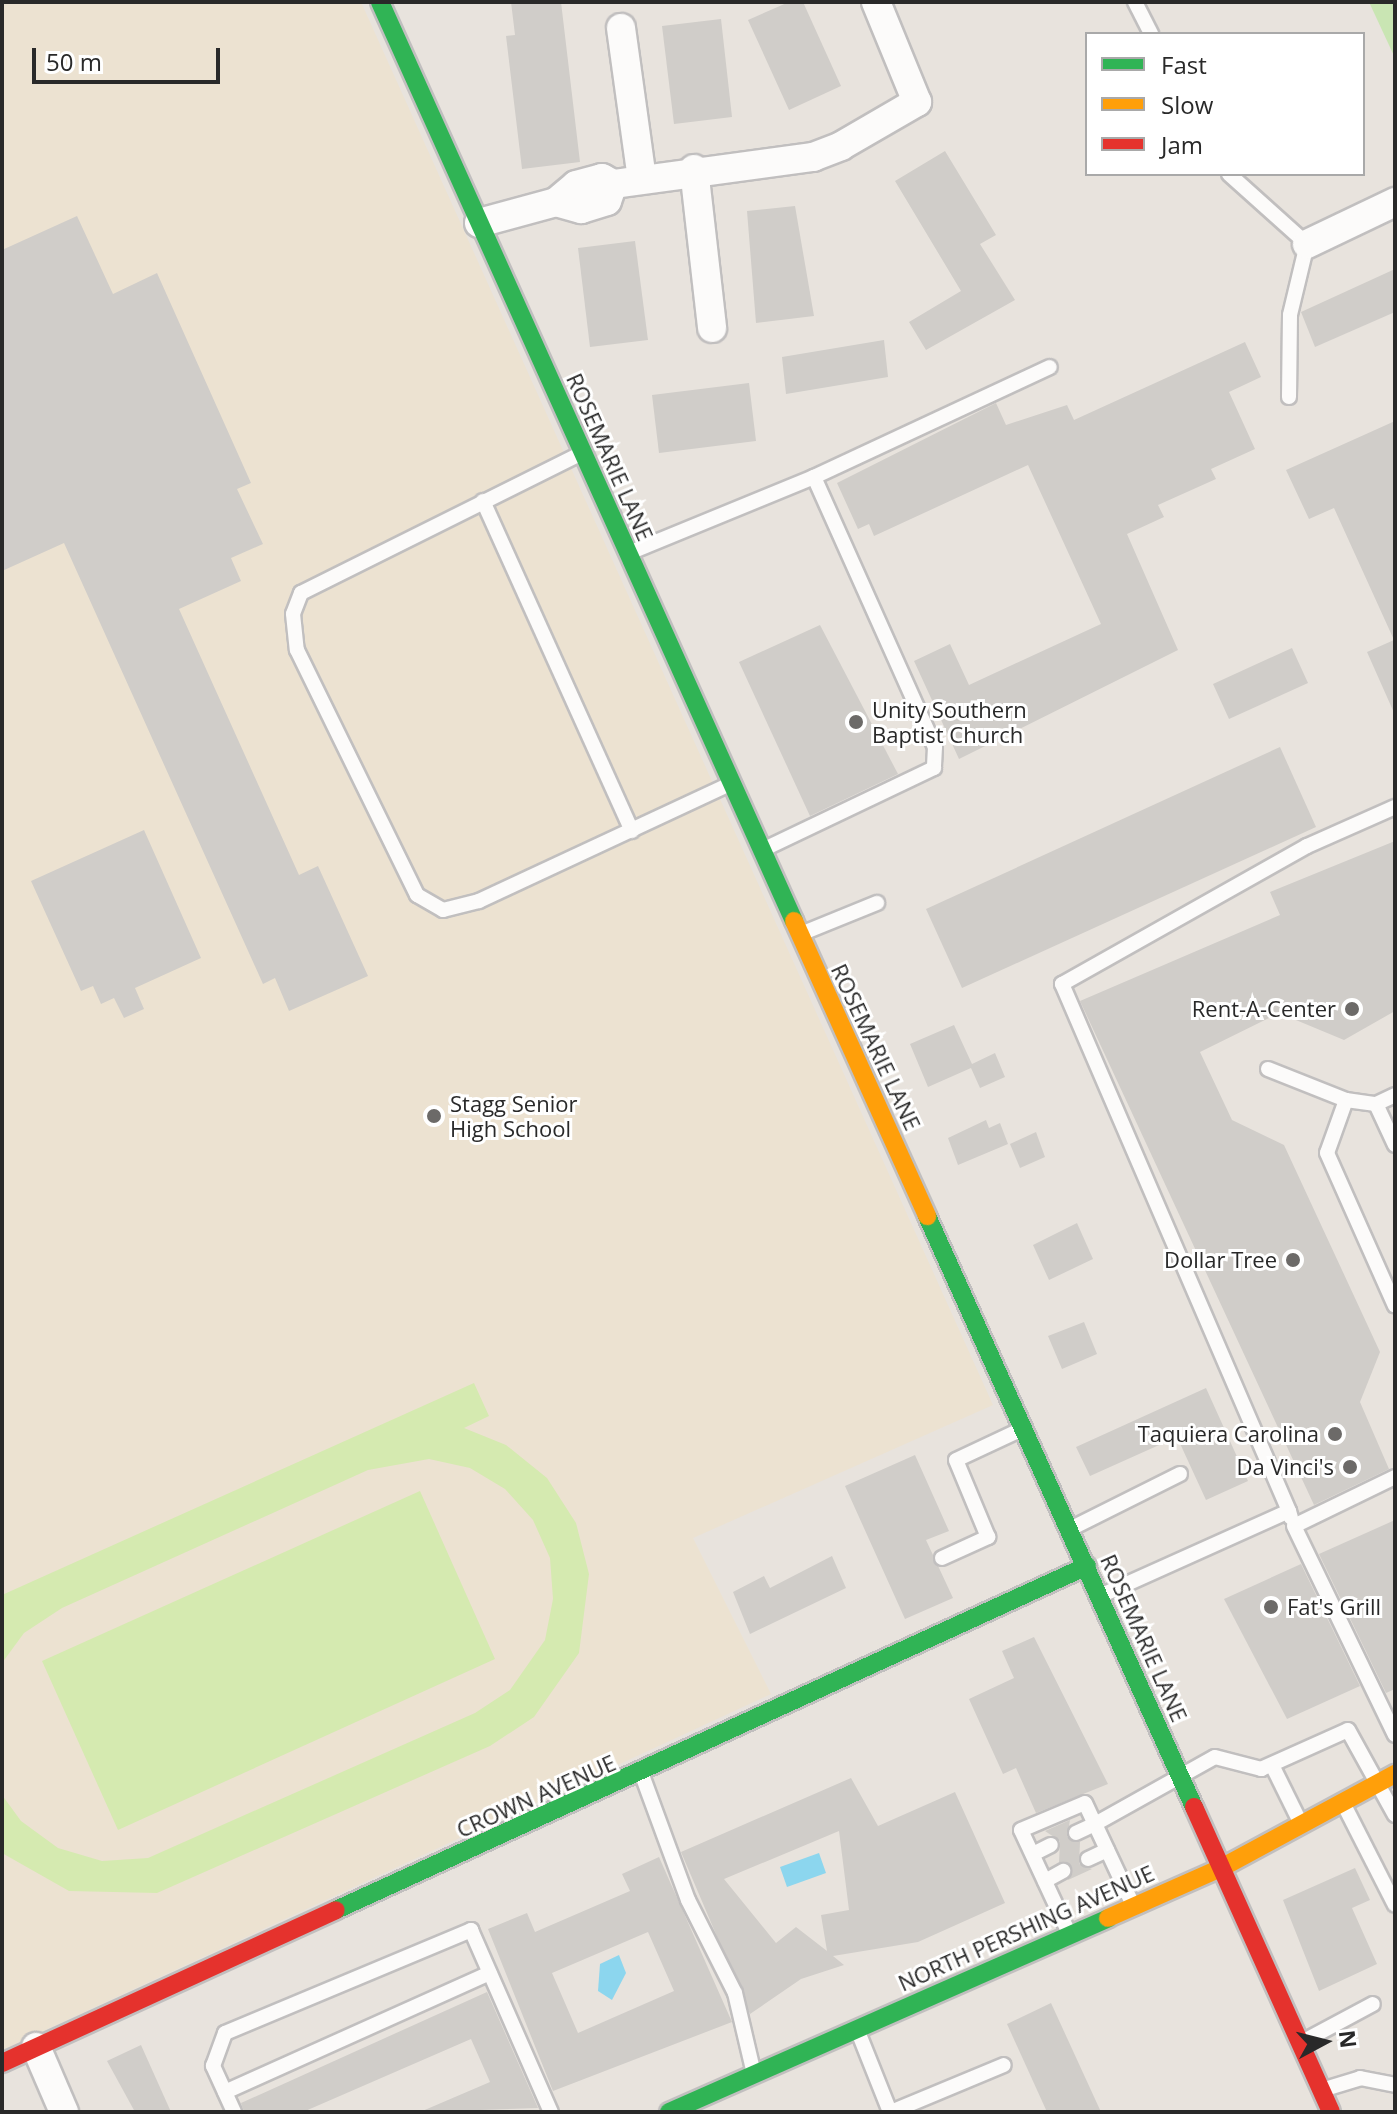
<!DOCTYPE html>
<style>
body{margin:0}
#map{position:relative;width:1397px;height:2114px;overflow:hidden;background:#e8e3dd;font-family:"Open Sans",sans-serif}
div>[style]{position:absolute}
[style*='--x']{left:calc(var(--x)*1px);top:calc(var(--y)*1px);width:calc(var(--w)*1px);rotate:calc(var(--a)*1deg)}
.education>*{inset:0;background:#ece2d1}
.green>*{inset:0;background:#c9e5b3}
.pitch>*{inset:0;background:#d5eab0}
.water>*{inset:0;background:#8cd6ee}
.building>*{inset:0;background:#d0cdc9}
.roads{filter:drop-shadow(2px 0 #c1bfbf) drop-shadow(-2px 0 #c1bfbf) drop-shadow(0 2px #c1bfbf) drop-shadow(0 -2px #c1bfbf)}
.lane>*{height:14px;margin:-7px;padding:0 7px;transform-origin:7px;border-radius:7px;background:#fcfbfa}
.street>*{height:28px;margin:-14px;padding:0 14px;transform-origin:14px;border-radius:14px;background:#fcfbfa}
.fast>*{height:18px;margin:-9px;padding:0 9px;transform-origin:9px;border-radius:9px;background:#30b455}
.slow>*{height:18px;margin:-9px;padding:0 9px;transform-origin:9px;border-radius:9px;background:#ff9f0a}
.jam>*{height:18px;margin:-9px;padding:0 9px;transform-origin:9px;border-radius:9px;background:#e5322d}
.dots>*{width:22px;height:22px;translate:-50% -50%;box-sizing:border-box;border:4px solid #fff;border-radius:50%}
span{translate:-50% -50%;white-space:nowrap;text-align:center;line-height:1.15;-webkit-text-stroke:6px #fff;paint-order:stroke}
.street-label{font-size:22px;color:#292929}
.poi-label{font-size:22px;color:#292929}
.left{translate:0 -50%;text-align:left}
.right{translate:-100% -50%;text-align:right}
.frame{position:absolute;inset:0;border:4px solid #292929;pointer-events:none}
.legend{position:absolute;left:1085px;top:32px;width:280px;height:144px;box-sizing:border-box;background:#fff;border:2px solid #a9a9a9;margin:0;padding:10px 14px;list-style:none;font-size:24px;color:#292929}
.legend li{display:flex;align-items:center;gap:16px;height:40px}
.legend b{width:40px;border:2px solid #a9a9a9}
.north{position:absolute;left:1285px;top:2002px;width:80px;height:80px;-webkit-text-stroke:6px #fff;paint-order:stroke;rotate:83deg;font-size:22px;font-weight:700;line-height:32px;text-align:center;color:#292929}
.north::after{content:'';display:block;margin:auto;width:28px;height:36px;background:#292929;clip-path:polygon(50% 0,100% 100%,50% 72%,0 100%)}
.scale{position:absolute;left:32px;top:48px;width:188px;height:36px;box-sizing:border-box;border:4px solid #292929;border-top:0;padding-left:10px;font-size:24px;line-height:28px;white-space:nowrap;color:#292929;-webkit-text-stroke:6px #fff;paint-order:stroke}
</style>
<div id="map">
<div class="education">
<i style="clip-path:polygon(2px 2px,361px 2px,993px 1405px,693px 1538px,771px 1694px,2px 2050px)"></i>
</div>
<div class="green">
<i style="clip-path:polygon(1369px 2px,1395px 2px,1395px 58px)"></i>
</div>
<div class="pitch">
<i style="clip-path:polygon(474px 1383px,489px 1416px,464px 1428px,506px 1445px,547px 1478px,576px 1523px,589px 1574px,579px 1653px,534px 1717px,490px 1746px,157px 1893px,69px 1891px,2px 1853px,2px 1795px,21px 1821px,58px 1848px,102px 1861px,148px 1858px,475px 1713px,510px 1690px,545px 1640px,553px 1599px,550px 1558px,533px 1520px,505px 1489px,470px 1468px,429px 1459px,368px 1470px,62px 1608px,24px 1633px,2px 1663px,2px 1595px)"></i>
<i style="clip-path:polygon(420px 1491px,495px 1659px,118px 1830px,42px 1661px)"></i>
</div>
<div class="water">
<i style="clip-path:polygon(819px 1853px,826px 1873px,787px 1887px,780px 1867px)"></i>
<i style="clip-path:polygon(619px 1955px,626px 1973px,612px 2000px,598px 1991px,600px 1964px)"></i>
</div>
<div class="building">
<i style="clip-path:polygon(511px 2px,561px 2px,580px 162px,522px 169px,506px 36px,515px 35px)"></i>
<i style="clip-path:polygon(789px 2px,803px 2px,841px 86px,789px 110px,748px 20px)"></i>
<i style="clip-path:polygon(721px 19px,732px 117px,674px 124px,662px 26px)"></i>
<i style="clip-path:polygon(945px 151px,996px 235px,980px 244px,1015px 300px,926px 350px,909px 322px,961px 291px,895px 181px)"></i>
<i style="clip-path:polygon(795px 206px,814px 316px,756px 323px,747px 211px)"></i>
<i style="clip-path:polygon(77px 216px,113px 294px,157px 273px,251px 483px,237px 489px,263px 544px,231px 558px,241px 581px,179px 609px,299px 875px,318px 866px,368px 976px,289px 1011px,275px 978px,263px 984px,64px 543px,2px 571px,2px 250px)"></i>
<i style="clip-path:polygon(635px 241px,648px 340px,590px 347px,578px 248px)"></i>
<i style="clip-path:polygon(1395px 269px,1395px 312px,1315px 347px,1301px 312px)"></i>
<i style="clip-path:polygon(884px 340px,888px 377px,786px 394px,782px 357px)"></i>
<i style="clip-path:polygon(1245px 342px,1261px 377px,1229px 392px,1255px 449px,1211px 469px,1216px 479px,1158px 505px,1164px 517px,1127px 534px,1178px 650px,959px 759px,914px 661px,950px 644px,969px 685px,1101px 624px,1028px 465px,874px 536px,869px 524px,858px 529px,837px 483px,996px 403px,1006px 425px,1067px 405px,1074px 420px)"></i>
<i style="clip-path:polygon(749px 383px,756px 441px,659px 453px,652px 395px)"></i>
<i style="clip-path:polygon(1395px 421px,1395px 715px,1367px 652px,1394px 640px,1334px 508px,1309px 519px,1286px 470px)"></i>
<i style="clip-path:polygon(820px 625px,898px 774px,810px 816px,739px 662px)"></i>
<i style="clip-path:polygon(1292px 648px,1308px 683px,1229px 719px,1213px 684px)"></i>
<i style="clip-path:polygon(1280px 747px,1316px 827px,962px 988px,926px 909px)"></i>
<i style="clip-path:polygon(144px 830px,201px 958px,135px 988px,144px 1009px,124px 1018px,114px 998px,101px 1004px,93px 986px,81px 991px,31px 881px)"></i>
<i style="clip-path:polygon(1395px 841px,1395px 1011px,1344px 1040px,1279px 1013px,1200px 1052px,1232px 1120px,1284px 1145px,1380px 1352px,1360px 1402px,1389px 1469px,1314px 1505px,1080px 1001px,1280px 915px,1270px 892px)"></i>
<i style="clip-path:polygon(954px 1025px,972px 1064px,995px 1053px,1005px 1077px,980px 1088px,971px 1068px,928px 1087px,910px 1044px)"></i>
<i style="clip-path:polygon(986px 1120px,989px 1128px,1000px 1123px,1008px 1144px,958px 1165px,948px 1138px)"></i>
<i style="clip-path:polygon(1036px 1132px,1045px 1157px,1020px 1168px,1010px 1144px)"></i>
<i style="clip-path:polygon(1077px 1223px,1093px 1259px,1049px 1280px,1033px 1245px)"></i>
<i style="clip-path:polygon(1084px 1322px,1097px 1354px,1062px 1369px,1048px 1336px)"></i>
<i style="clip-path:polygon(1206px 1388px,1248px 1481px,1206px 1500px,1177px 1437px,1090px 1476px,1076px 1447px)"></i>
<i style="clip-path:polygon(915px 1455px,949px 1531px,926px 1540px,953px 1598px,905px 1619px,845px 1486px)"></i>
<i style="clip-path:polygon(1395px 1520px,1395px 1689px,1386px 1693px,1319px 1554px)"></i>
<i style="clip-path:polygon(832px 1556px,846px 1588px,750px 1634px,733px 1592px,764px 1576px,770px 1588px)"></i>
<i style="clip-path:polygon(1301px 1564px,1360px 1686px,1287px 1719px,1224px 1599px)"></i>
<i style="clip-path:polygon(1034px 1637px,1108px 1784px,1036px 1813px,1016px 1768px,1003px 1774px,969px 1699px,1014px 1678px,1002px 1651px)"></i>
<i style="clip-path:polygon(evenodd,851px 1778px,878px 1826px,955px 1792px,1005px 1903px,918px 1942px,833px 1956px,844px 1965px,801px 1979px,750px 2014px,681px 1852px,851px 1778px,839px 1831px,849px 1910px,821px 1915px,827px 1951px,796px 1927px,776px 1943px,724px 1879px,839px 1831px)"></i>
<i style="clip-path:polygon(1070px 1820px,1067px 1837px,1080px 1842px,1079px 1864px,1092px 1869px,1068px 1880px,1072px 1867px,1059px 1862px,1060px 1841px,1045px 1831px)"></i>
<i style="clip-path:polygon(evenodd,659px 1857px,732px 2022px,553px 2091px,488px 1929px,527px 1913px,535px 1932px,630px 1891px,622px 1874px,659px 1857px,648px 1932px,674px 1991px,578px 2033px,552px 1973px,648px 1932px)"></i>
<i style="clip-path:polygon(1355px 1868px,1370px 1900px,1352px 1908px,1377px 1964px,1319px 1991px,1283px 1900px)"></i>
<i style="clip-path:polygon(487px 1992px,538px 2108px,420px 2112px,490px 2082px,471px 2039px,303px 2112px,244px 2112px,241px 2103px)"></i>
<i style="clip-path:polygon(1051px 2003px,1101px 2112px,1047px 2112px,1007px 2024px)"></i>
<i style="clip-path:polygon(141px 2045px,171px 2112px,135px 2112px,107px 2061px)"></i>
</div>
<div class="roads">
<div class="lane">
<i style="--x:1135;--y:2;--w:36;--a:63"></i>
<i style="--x:1229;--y:174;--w:105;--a:41.9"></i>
<i style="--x:1307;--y:244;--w:73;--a:103.5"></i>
<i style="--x:1290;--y:315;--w:82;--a:90.7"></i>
<i style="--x:582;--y:453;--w:314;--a:153.5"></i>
<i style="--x:301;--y:593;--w:22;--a:111"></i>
<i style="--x:293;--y:614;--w:36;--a:84"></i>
<i style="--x:297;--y:650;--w:273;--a:63.9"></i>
<i style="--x:417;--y:895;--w:30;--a:30"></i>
<i style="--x:443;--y:910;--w:37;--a:-14"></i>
<i style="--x:479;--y:901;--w:277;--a:-25"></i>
<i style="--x:814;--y:477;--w:260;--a:-25"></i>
<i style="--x:483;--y:501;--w:362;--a:65.7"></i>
<i style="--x:631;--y:552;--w:198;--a:-22.3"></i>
<i style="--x:814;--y:477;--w:296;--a:65.9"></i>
<i style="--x:935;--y:747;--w:21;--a:93"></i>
<i style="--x:934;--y:768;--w:188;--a:154.5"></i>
<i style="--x:803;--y:933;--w:80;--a:-22.1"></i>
<i style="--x:1268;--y:1069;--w:84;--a:21.7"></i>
<i style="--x:1346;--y:1100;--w:30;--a:8"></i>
<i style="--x:1376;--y:1104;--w:21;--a:-25"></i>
<i style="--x:1346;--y:1100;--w:56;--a:109.7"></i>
<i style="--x:1327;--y:1153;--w:167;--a:66"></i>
<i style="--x:1376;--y:1104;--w:45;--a:65.1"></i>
<i style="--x:1395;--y:1477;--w:112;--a:154.1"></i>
<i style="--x:1294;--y:1526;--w:232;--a:64.2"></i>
<i style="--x:1289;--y:1511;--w:574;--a:-113.3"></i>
<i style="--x:1062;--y:984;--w:281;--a:-29.4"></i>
<i style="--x:1307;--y:846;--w:96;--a:-23.9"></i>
<i style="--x:1070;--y:1529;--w:123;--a:-26.6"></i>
<i style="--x:942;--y:1558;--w:51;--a:-24.5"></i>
<i style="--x:988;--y:1537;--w:83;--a:-112.6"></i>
<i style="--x:956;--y:1460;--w:71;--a:-25.1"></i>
<i style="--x:1100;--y:1596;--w:207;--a:-24.2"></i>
<i style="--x:1289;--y:1511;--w:7;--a:74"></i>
<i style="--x:1272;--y:1765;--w:64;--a:63.8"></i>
<i style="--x:642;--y:1775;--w:133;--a:69.8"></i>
<i style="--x:688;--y:1900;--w:104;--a:63.2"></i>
<i style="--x:735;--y:1993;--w:79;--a:76.8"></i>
<i style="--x:1343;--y:1803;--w:114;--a:63"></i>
<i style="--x:1033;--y:1854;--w:20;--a:-27"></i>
<i style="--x:1088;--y:1859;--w:21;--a:-25"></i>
<i style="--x:1045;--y:1881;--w:21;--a:-29"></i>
<i style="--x:1132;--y:1903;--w:87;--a:-115.1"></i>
<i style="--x:1095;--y:1824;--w:137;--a:-29.2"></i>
<i style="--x:1215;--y:1757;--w:48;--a:14.6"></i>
<i style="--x:1261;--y:1769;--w:95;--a:-24.1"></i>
<i style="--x:1348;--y:1730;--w:97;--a:61.1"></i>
<i style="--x:1068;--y:1931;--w:111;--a:-115"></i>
<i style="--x:1021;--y:1830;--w:69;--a:-22.9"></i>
<i style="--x:1085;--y:1803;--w:23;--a:65"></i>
<i style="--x:1095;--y:1824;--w:21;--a:155"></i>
<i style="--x:857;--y:2029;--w:89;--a:68.3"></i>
<i style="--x:1304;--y:2041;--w:78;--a:-28.2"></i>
<i style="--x:1325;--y:2089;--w:37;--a:-17"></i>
<i style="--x:1360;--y:2078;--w:36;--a:11"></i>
<i style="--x:225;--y:2092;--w:290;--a:-24.2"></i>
<i style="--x:234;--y:2112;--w:51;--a:-114.5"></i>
<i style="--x:213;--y:2066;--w:35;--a:-70"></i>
<i style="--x:225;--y:2033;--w:267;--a:-22.7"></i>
<i style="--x:471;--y:1930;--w:199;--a:66.3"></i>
<i style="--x:891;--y:2112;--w:122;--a:-22.6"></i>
</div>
<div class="street">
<i style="--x:621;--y:28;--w:152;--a:82.1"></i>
<i style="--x:694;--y:169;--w:160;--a:83.5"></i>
<i style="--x:556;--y:202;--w:26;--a:16"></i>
<i style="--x:581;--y:209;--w:27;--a:-17"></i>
<i style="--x:607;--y:201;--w:18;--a:-71"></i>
<i style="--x:479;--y:223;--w:80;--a:-15.3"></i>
<i style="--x:556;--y:202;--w:26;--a:-40"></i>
<i style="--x:576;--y:185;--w:27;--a:-15"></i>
<i style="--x:602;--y:178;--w:13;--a:29"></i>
<i style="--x:613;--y:184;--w:202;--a:-7.7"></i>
<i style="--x:813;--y:157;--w:30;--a:-21"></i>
<i style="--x:841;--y:146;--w:88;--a:-30.1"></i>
<i style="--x:917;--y:102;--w:108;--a:-112.3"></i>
<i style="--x:1307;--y:244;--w:98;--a:-25.5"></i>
<i style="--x:36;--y:2047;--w:71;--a:66.7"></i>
</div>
<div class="fast">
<i style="--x:380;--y:2;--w:1008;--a:65.75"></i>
<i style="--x:927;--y:1216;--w:649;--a:65.69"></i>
<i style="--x:336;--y:1910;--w:826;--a:-24.61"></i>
<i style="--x:669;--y:2112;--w:480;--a:-23.8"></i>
</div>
<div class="slow">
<i style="--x:794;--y:921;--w:324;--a:65.7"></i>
<i style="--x:1108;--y:1918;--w:124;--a:-23.9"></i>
<i style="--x:1221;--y:1868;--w:198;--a:-28.4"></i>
</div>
<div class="jam">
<i style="--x:1194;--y:1807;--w:334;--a:65.8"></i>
<i style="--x:2;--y:2063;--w:367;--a:-24.6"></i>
</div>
</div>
<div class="dots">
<i style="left:856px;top:722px;background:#6c6a68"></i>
<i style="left:1352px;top:1009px;background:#6c6a68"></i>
<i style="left:434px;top:1116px;background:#6c6a68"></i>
<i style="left:1293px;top:1260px;background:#6c6a68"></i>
<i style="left:1335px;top:1434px;background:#6c6a68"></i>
<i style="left:1350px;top:1467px;background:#6c6a68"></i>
<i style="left:1271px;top:1607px;background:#6c6a68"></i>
</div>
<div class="street-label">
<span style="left:610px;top:457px;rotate:66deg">ROSEMARIE LANE</span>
<span style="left:876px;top:1047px;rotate:65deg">ROSEMARIE LANE</span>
<span style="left:1144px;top:1638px;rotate:66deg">ROSEMARIE LANE</span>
<span style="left:536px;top:1796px;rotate:-24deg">CROWN AVENUE</span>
<span style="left:1026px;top:1928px;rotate:-24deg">NORTH PERSHING AVENUE</span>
</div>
<div class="poi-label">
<span class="left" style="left:872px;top:722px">Unity Southern<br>Baptist Church</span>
<span class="right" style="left:1336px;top:1009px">Rent-A-Center</span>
<span class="left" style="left:450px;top:1116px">Stagg Senior<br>High School</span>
<span class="right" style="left:1277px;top:1260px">Dollar Tree</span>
<span class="right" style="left:1319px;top:1434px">Taquiera Carolina</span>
<span class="right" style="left:1334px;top:1467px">Da Vinci's</span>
<span class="left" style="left:1287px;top:1607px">Fat's Grill</span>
</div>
<div class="frame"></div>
<ul class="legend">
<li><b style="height:10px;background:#30b455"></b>Fast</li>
<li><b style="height:10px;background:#ff9f0a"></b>Slow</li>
<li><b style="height:10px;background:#e5322d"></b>Jam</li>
</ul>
<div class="north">N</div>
<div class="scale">50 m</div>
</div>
